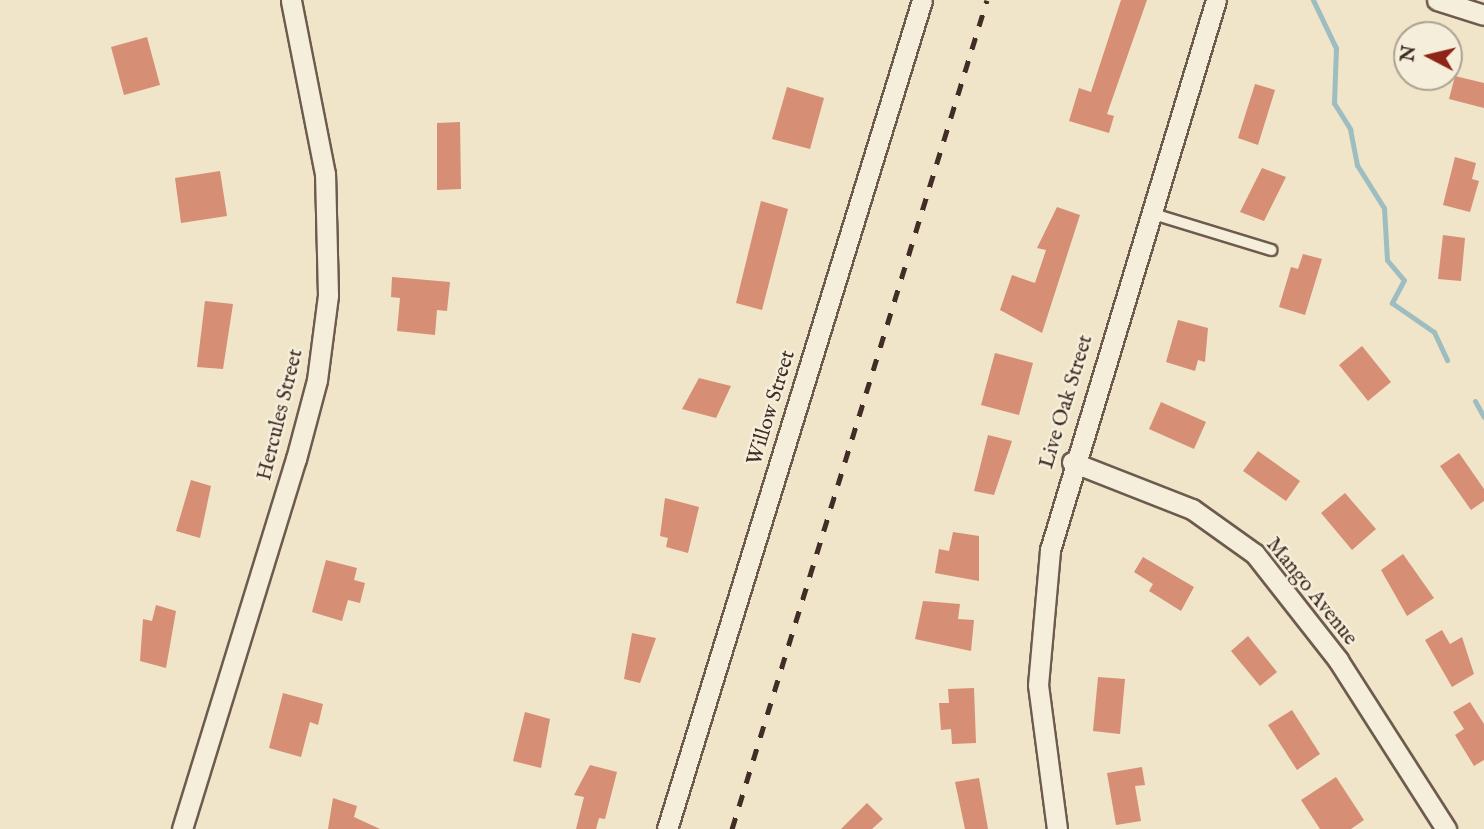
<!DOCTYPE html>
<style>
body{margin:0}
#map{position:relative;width:1484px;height:829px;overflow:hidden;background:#f0e5c8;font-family:"IM FELL English",serif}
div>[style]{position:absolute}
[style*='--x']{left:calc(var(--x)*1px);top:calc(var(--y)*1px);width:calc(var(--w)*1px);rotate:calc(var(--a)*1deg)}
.stream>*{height:5px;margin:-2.5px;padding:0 2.5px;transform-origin:2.5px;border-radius:2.5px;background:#9ebdc0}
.building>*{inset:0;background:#d68e75}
.roads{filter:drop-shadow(2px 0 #6d5b4e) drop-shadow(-2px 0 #6d5b4e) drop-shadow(0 2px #6d5b4e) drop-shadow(0 -2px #6d5b4e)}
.service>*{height:10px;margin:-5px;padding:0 5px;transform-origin:5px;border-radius:5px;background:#f5eedb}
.minor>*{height:19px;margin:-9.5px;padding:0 9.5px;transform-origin:9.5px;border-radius:9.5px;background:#f5eedb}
.rail>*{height:5px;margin-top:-2.5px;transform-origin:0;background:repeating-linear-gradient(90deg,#412d25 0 12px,transparent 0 24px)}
span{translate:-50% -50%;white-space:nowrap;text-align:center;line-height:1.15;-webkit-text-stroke:5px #f5eedb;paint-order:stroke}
.street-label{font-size:21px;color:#412d25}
.north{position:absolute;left:1393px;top:21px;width:70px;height:70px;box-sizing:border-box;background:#f5eedb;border:2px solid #ada192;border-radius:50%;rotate:277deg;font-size:19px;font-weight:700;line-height:28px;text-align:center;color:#412d25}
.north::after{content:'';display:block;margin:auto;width:24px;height:32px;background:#8f2418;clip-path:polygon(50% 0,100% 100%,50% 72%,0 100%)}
</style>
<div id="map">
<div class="stream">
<i style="--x:1313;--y:0;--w:53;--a:64.4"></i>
<i style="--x:1336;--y:48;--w:55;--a:92.1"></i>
<i style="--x:1334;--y:103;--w:31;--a:58"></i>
<i style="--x:1350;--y:129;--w:37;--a:79"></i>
<i style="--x:1357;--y:165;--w:51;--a:57.9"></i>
<i style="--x:1384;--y:208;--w:52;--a:86.7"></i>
<i style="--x:1387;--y:260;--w:26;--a:50"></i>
<i style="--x:1404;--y:280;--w:26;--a:118"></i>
<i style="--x:1392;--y:303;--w:51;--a:34.6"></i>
<i style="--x:1434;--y:332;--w:31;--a:65"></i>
<i style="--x:1475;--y:401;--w:18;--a:61"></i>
</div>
<div class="building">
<i style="clip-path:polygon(1121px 0,1147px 0,1107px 114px,1114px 116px,1109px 133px,1069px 121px,1079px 88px,1091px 92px)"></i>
<i style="clip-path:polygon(147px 37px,160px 85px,124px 95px,111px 47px)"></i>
<i style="clip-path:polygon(1455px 76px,1484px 83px,1484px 108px,1449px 99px)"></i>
<i style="clip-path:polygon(1255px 84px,1275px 90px,1258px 145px,1238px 138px)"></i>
<i style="clip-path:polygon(787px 87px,824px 98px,810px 149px,772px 139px)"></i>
<i style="clip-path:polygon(460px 122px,461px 189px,437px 190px,437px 123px)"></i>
<i style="clip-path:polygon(1455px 157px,1476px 163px,1472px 179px,1479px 181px,1470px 212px,1443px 205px)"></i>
<i style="clip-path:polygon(1262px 168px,1286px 177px,1264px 221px,1240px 212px)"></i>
<i style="clip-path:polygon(220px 171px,227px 216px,181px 223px,175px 178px)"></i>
<i style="clip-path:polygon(761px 201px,788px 209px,762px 310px,736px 303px)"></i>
<i style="clip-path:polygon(1057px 207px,1080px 215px,1042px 333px,1000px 310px,1012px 275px,1035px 283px,1046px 250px,1037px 248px)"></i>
<i style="clip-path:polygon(1443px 235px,1465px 238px,1461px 281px,1438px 279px)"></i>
<i style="clip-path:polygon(1303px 254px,1322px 259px,1305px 315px,1279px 307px,1291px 267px,1298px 269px)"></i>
<i style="clip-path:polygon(392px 277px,450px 282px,447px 311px,437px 310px,435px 335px,397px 331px,400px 298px,391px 297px)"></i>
<i style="clip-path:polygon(205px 301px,233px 304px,223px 369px,197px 367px)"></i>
<i style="clip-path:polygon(1178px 320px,1208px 328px,1205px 362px,1198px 360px,1195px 371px,1166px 362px)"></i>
<i style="clip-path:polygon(1362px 346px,1391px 382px,1368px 401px,1339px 365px)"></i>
<i style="clip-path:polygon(995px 353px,1033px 363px,1019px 415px,981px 405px)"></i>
<i style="clip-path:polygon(699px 378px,731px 386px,716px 418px,682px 409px)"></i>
<i style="clip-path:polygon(1161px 402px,1206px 422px,1194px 449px,1149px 429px)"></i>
<i style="clip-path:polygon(988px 435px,1012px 441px,994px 495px,974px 491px)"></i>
<i style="clip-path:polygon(1258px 451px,1300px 481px,1286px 501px,1243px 471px)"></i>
<i style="clip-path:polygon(1459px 453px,1484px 489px,1484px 501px,1471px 510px,1440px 466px)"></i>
<i style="clip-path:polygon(191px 480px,211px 486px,200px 538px,176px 531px)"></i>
<i style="clip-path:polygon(1345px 493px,1376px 529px,1352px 550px,1321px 513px)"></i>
<i style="clip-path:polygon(665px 498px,699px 507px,688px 553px,666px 547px,668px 538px,660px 536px)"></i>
<i style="clip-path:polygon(953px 532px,979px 536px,979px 581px,935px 573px,939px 549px,949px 551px)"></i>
<i style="clip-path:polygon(1403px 554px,1434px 598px,1407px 616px,1381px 570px)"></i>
<i style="clip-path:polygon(1143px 557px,1194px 587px,1181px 611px,1149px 591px,1153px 584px,1134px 572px)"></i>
<i style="clip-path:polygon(326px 560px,357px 568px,354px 580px,365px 583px,360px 603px,348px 600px,342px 621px,312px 612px)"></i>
<i style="clip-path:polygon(923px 601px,960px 604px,958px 619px,974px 620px,971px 651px,915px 639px)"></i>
<i style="clip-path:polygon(156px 605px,176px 611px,166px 668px,140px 661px,143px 619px,152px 621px)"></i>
<i style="clip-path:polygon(1442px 630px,1450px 644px,1462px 637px,1474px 674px,1452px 687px,1425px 640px)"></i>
<i style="clip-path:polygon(632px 633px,656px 638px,640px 683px,624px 679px)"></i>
<i style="clip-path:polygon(1248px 636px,1277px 672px,1260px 686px,1231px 651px)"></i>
<i style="clip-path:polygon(1098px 677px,1125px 679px,1120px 734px,1093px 731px)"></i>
<i style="clip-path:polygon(974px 688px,976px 743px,952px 744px,951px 729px,941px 730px,939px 703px,949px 703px,948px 689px)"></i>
<i style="clip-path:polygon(283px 693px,323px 704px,318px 725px,310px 722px,301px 757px,269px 748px)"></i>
<i style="clip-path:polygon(1470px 702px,1484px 724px,1484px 760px,1474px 766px,1455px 735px,1464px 729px,1453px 712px)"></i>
<i style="clip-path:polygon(1292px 710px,1320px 754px,1297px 770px,1268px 725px)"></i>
<i style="clip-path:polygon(525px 712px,550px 719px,541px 768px,513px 761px)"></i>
<i style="clip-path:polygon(590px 765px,617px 772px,605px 819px,599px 818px,596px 829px,576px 829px,584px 797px,574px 795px)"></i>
<i style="clip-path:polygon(1142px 767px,1145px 785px,1135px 786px,1141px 821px,1116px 825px,1107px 773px)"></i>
<i style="clip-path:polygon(1336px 777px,1364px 820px,1351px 829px,1320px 829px,1301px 800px)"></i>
<i style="clip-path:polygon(979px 778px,988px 829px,965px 829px,955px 782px)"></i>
<i style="clip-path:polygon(333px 798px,357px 806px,354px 817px,380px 829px,328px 829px)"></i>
<i style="clip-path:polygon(867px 803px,883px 819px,872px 829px,841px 829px)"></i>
</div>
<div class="roads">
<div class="service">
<i style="--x:1150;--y:213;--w:127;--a:17"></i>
</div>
<div class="minor">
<i style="--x:1437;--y:0;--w:49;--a:17.7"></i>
<i style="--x:1072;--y:462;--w:129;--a:21.4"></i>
<i style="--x:1192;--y:509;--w:77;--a:35.5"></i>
<i style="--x:1255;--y:554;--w:135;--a:51.9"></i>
<i style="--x:1338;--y:660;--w:201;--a:57.4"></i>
<i style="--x:182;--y:829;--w:387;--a:-72.9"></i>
<i style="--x:296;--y:459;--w:82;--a:-75.1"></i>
<i style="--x:317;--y:380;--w:86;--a:-82.6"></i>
<i style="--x:328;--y:295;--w:121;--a:-91.4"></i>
<i style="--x:325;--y:174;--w:177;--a:-101.1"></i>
<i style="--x:667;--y:829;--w:867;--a:-72.9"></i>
<i style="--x:1057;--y:829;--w:145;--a:-97.5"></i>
<i style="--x:1038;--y:685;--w:136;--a:-84.9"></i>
<i style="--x:1050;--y:550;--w:575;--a:-73.21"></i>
</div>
</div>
<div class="rail">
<i style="--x:732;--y:829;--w:867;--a:-72.9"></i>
</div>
<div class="street-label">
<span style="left:1067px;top:402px;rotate:-73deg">Live Oak Street</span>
<span style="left:772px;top:408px;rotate:-73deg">Willow Street</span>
<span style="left:281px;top:415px;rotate:-76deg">Hercules Street</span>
<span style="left:1311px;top:592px;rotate:51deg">Mango Avenue</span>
</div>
<div class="north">N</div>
</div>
